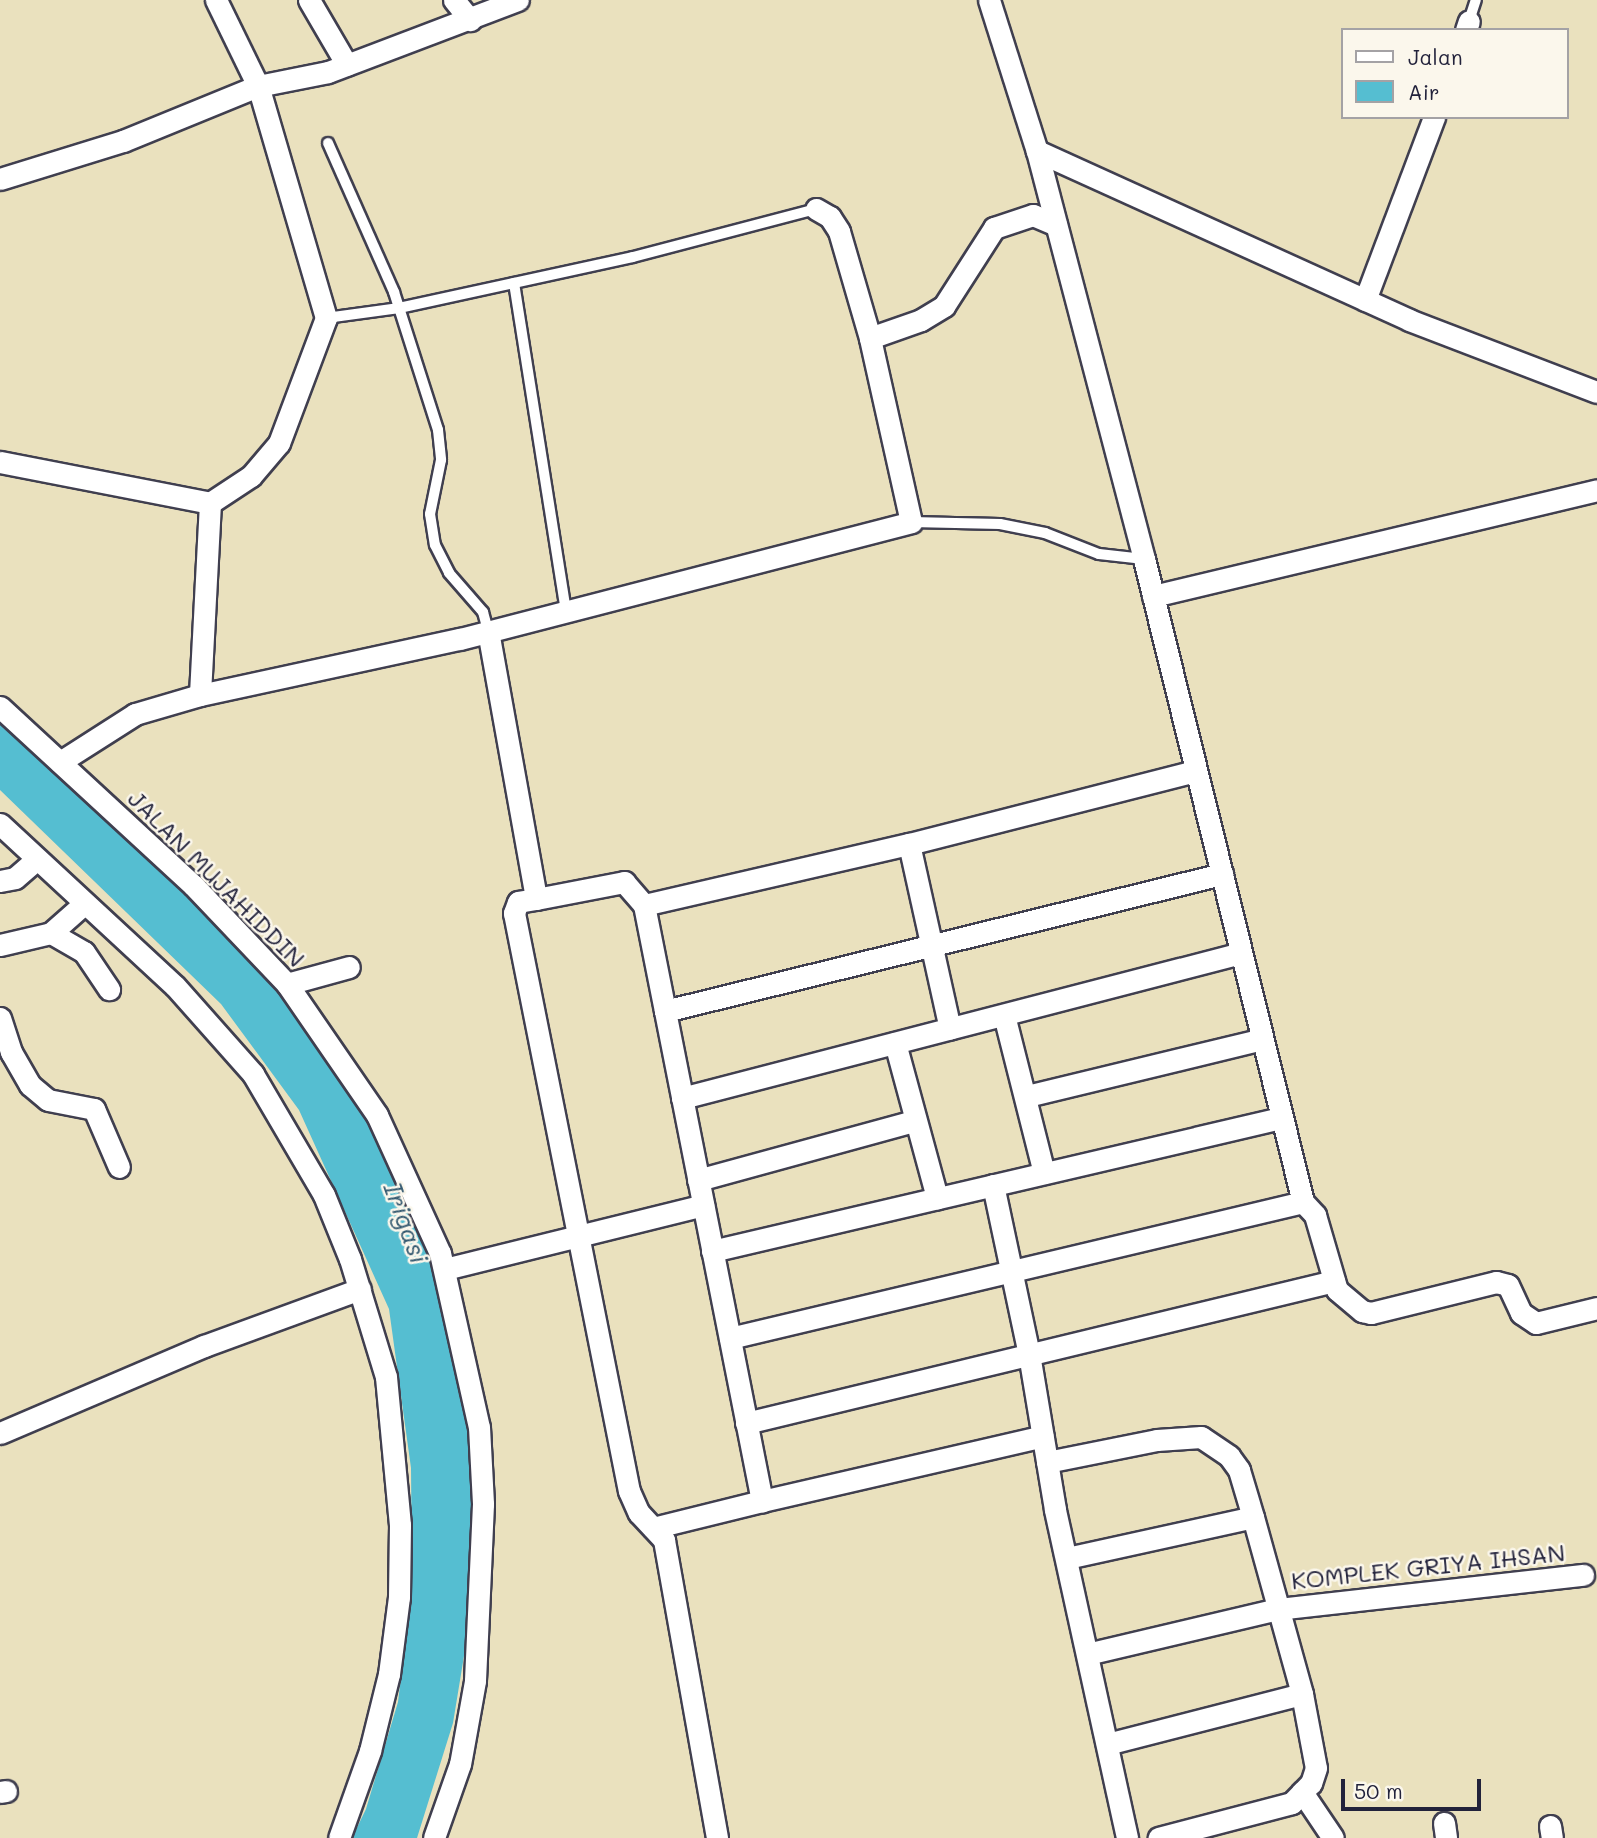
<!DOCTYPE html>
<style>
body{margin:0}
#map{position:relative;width:1597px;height:1838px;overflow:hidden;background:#eae1be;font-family:Mali,sans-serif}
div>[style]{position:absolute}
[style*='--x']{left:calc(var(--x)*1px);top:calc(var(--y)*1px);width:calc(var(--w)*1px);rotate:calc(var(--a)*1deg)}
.water>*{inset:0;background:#55bed1}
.roads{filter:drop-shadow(2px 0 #403f4f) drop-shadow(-2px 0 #403f4f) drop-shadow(0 2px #403f4f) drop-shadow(0 -2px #403f4f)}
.lane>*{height:10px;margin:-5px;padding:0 5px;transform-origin:5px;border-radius:5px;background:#fff}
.street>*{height:21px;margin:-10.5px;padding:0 10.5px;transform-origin:10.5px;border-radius:10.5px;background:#fff}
span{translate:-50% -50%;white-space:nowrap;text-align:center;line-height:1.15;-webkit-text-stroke:5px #fbf7ec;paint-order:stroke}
.street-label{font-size:24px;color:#22223b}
.water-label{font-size:26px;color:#345970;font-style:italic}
.legend{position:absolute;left:1341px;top:28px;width:228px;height:91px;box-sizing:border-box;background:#fbf7ec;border:2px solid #a4a2a5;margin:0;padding:9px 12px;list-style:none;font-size:21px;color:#22223b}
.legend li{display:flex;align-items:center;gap:14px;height:35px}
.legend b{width:35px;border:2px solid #a4a2a5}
.scale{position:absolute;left:1341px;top:1779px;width:140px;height:32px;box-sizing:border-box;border:4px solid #22223b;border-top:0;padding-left:9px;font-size:21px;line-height:24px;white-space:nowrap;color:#22223b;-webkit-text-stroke:5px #fbf7ec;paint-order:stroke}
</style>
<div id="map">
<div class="water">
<i style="clip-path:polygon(0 713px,279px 979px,343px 1066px,416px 1210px,450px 1316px,472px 1444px,474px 1595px,453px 1723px,417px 1838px,352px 1838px,366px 1809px,398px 1702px,412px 1587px,411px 1468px,389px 1309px,299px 1110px,221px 1004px,0 790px)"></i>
</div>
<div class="roads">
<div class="lane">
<i style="--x:1469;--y:21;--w:22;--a:-72"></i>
<i style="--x:328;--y:143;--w:163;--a:66.1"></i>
<i style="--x:394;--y:292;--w:145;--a:72.3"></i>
<i style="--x:438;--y:430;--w:30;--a:84"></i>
<i style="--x:441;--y:460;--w:55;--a:101.5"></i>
<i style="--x:430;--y:514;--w:31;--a:81"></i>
<i style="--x:435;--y:545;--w:31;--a:63"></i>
<i style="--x:449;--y:573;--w:52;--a:48.9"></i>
<i style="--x:483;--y:612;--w:20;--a:75"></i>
<i style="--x:514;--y:283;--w:332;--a:81"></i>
<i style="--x:326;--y:318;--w:74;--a:-7.8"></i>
<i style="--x:399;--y:308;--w:239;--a:-12.3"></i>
<i style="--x:633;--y:257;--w:189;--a:-14.7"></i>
<i style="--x:911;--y:522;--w:89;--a:1.3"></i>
<i style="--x:1000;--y:524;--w:46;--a:11.3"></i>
<i style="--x:1045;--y:533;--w:58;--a:21.3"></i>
<i style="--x:1099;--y:554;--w:45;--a:6.3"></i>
</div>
<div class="street">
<i style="--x:309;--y:0;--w:75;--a:59.7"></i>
<i style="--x:454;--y:0;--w:26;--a:51"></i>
<i style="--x:989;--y:0;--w:158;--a:72.4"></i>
<i style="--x:1037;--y:151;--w:422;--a:75.3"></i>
<i style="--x:1144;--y:559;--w:662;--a:76.11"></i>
<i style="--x:1466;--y:30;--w:9;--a:-72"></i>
<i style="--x:1037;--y:151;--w:409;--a:24.4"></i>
<i style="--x:1409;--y:320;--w:201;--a:21"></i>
<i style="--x:0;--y:179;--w:129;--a:-17.2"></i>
<i style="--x:123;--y:141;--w:146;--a:-22.2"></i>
<i style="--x:258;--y:86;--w:71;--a:-11.3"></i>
<i style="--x:328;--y:72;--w:203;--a:-20.8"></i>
<i style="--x:1365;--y:300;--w:196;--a:-69.3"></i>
<i style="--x:870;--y:338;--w:54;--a:-19.4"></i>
<i style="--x:921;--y:320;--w:27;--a:-31"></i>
<i style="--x:944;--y:306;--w:93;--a:-57.3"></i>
<i style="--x:994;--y:228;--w:41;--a:-18.4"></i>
<i style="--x:1033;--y:215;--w:25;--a:23"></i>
<i style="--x:0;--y:462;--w:214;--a:11"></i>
<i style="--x:210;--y:503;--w:192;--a:93"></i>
<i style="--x:210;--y:503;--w:49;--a:-33.4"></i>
<i style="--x:251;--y:476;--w:43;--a:-49.7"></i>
<i style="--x:279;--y:443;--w:134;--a:-69.4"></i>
<i style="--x:326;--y:318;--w:242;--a:-106.3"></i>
<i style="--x:258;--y:86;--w:96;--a:-116"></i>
<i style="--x:1153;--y:596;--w:456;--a:-13.4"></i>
<i style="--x:488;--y:631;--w:272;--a:79.8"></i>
<i style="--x:536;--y:899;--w:18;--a:171"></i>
<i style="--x:518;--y:902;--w:12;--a:110"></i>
<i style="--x:514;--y:913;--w:589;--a:78.75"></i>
<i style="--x:629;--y:1491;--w:24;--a:66"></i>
<i style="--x:639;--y:1513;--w:37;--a:47"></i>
<i style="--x:664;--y:1540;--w:303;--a:79.9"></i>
<i style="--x:0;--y:707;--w:263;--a:42.7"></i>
<i style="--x:193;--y:885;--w:137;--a:46.5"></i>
<i style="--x:287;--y:984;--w:159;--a:55.5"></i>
<i style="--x:377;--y:1115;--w:152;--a:65.5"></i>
<i style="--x:440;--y:1253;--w:178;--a:77.4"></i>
<i style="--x:479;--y:1427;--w:77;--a:87"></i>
<i style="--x:483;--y:1504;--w:177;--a:92.6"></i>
<i style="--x:475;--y:1681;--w:84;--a:100.2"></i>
<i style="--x:460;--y:1764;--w:78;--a:109.4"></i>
<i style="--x:60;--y:762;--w:89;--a:-32.6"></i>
<i style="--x:135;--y:714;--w:68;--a:-16.3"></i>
<i style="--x:200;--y:695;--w:266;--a:-12.2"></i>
<i style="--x:460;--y:639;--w:466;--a:-14.5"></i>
<i style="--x:911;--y:522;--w:189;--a:-102.6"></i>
<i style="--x:870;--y:338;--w:111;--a:-106.2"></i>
<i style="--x:839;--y:231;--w:17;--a:-123"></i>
<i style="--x:830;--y:217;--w:16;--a:-150"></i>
<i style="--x:0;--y:824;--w:238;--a:42.8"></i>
<i style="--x:175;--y:986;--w:118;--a:48.4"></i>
<i style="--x:253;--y:1074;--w:140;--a:59.6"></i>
<i style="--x:324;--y:1195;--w:69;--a:67.9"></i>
<i style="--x:350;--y:1259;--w:123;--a:73"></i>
<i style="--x:386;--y:1377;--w:149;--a:84.6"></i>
<i style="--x:400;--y:1525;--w:72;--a:90.8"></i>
<i style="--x:399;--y:1597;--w:78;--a:97.4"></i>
<i style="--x:389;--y:1674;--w:79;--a:103.9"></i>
<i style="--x:370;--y:1751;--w:92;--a:109.6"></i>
<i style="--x:909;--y:844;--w:189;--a:77.5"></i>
<i style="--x:0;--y:881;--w:15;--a:-11"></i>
<i style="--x:15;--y:878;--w:29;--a:-41"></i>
<i style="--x:536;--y:899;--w:90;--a:-10.9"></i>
<i style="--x:624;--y:882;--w:30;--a:49"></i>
<i style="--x:644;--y:905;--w:272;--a:-13"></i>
<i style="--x:909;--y:844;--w:296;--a:-14.3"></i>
<i style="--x:644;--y:905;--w:608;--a:78.8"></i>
<i style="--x:762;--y:1501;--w:112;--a:166.1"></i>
<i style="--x:51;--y:933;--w:38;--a:30"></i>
<i style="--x:84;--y:952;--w:45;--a:56"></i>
<i style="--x:0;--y:945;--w:52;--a:-13.2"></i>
<i style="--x:51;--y:933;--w:45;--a:-41.4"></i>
<i style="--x:287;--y:984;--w:64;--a:-15.3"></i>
<i style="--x:665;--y:1011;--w:574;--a:-13.82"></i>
<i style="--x:1004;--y:1015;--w:163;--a:75.8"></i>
<i style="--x:0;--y:1018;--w:36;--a:72"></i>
<i style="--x:11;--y:1052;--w:38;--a:60"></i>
<i style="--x:30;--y:1085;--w:23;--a:40"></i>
<i style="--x:48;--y:1100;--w:47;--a:11.1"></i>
<i style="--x:94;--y:1109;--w:63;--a:66.7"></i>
<i style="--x:895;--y:1043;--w:161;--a:74.8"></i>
<i style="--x:1027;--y:1096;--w:242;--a:-13.6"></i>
<i style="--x:682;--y:1098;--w:577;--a:-14.54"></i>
<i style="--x:698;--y:1180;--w:224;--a:-15.3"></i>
<i style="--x:993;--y:1185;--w:173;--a:78"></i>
<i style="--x:1029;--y:1354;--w:158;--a:80.5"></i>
<i style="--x:1055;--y:1510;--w:336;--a:77.6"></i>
<i style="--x:712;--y:1251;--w:584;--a:-13.16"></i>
<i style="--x:445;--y:1269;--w:266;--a:-13.9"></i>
<i style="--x:730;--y:1338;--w:589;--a:-13.35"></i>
<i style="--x:1303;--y:1202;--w:18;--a:47"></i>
<i style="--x:1315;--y:1215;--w:78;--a:73.7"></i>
<i style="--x:1337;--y:1290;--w:33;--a:40"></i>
<i style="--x:1362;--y:1311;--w:9;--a:13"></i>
<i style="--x:1371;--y:1313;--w:129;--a:-13.9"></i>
<i style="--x:1496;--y:1282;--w:12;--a:14"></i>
<i style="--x:1508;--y:1285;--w:31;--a:65"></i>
<i style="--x:1521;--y:1313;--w:18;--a:34"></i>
<i style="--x:1536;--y:1323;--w:63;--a:-13.8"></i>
<i style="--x:746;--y:1423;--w:605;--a:-13.58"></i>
<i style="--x:0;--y:1433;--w:222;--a:-23.1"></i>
<i style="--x:204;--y:1346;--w:166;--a:-20.1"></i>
<i style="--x:1047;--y:1462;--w:112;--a:-11.3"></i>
<i style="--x:1157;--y:1440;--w:44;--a:-3.9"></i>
<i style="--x:1201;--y:1437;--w:34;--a:34"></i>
<i style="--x:1229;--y:1456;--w:17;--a:54"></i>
<i style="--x:1239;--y:1470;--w:49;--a:73.4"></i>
<i style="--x:1253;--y:1517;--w:184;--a:74.5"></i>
<i style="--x:1302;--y:1694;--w:75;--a:79.3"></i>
<i style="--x:1316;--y:1768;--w:16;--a:108"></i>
<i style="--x:1311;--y:1783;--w:28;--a:134"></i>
<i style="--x:1292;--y:1803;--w:138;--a:165.3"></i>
<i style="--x:762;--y:1501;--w:288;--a:-13"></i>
<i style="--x:1067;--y:1558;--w:190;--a:-12.4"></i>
<i style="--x:1087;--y:1654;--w:196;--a:-13.3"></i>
<i style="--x:1278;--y:1609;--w:307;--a:-6.4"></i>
<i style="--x:1107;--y:1744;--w:201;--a:-14.4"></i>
<i style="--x:0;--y:1792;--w:6;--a:-9"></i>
<i style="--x:1302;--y:1792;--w:55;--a:56"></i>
<i style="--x:1444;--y:1823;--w:15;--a:82"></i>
<i style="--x:1550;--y:1826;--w:12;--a:81"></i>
</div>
</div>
<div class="street-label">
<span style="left:217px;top:878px;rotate:45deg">JALAN MUJAHIDDIN</span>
<span style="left:1428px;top:1566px;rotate:-6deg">KOMPLEK GRIYA IHSAN</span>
</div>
<div class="water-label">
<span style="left:406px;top:1223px;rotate:70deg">Irigasi</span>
</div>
<ul class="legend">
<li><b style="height:9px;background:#fff"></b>Jalan</li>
<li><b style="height:19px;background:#55bed1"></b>Air</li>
</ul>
<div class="scale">50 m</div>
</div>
